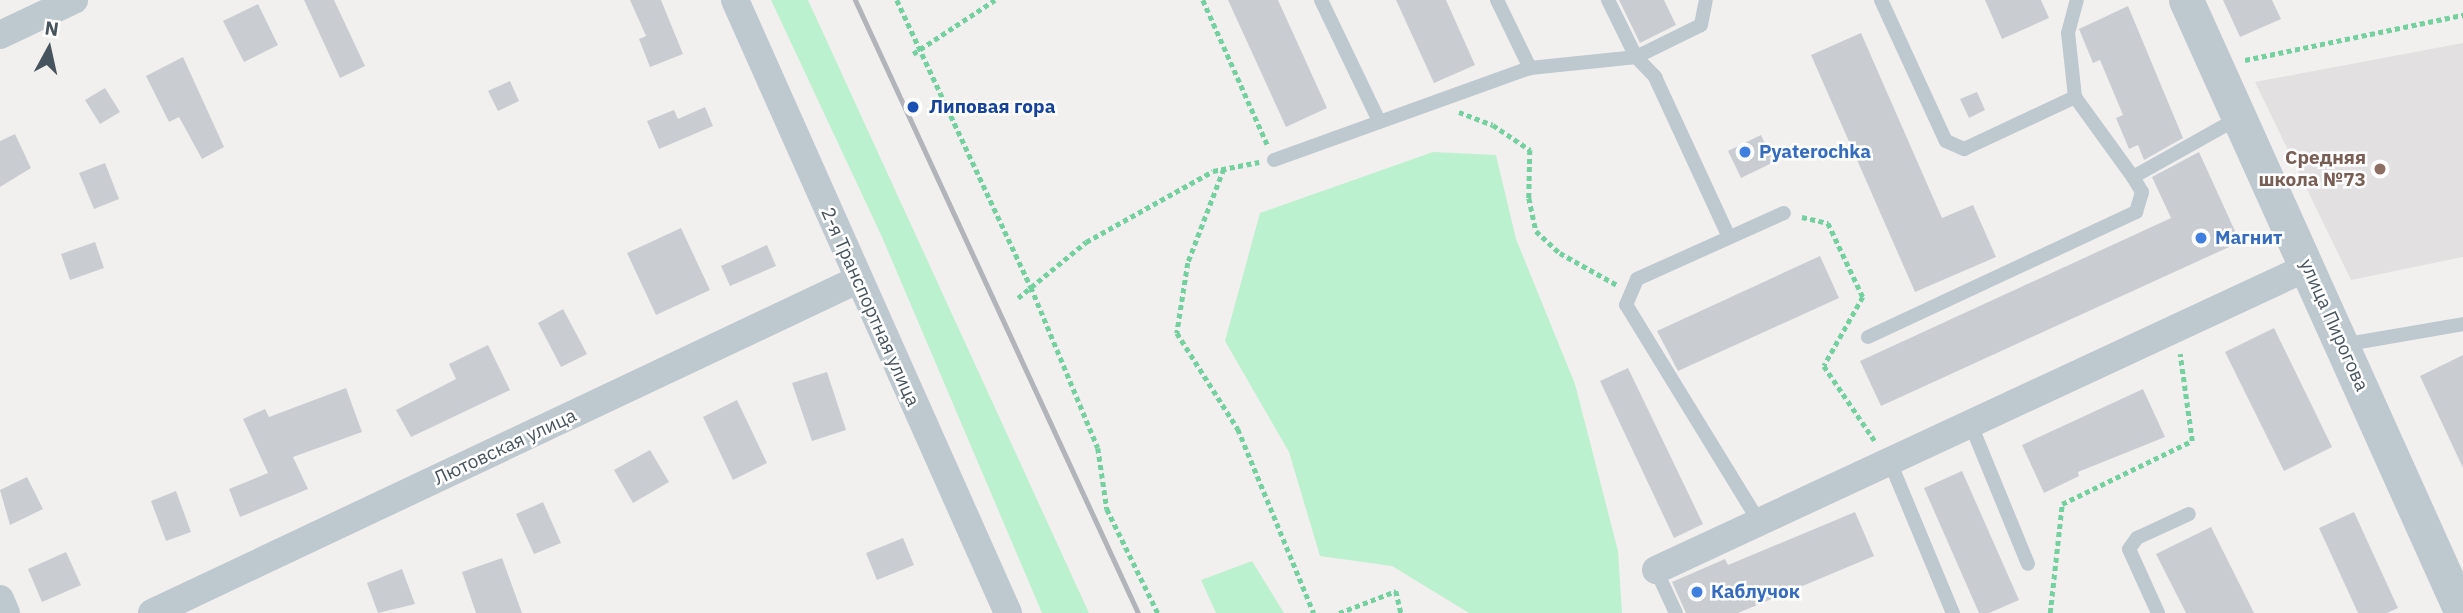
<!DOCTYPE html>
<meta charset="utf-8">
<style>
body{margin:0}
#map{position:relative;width:2463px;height:613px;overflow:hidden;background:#f2efef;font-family:"IBM Plex Sans",sans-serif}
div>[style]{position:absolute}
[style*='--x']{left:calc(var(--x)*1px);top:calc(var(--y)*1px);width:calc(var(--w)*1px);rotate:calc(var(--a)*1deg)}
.education>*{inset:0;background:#e3e0e1}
.green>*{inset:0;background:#bcf1cf}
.building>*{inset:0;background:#c9cdd2}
.path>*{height:4.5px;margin-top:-2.25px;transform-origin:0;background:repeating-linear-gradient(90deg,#73d09f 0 5px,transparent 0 8.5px)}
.service>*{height:14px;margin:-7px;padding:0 7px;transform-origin:7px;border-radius:7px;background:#bdc8cf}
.minor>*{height:28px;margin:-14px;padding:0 14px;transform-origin:14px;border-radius:14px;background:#bdc8cf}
.tertiary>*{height:35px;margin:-17.5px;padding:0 17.5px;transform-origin:17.5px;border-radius:17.5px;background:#bdc8cf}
.rail>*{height:5px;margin:-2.5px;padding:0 2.5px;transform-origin:2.5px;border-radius:2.5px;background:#b1b5ba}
.dots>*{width:19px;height:19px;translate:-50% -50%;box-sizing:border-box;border:4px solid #fff;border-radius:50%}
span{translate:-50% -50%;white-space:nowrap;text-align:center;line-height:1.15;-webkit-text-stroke:5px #fff;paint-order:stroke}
.transit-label{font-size:19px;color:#164399;font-weight:700}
.left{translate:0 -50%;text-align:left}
.shop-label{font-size:19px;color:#366cbe;font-weight:700}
.education-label{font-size:19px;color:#785e54;font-weight:700}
.right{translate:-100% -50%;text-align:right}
.street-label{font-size:19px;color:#47545e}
.north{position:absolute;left:14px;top:14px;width:70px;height:70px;-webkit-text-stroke:5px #fff;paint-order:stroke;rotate:8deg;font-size:19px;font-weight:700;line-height:28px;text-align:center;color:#47545e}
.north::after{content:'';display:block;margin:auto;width:24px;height:32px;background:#47545e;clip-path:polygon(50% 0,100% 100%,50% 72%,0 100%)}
</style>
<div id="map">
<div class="education">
<i style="clip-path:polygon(2463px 43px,2463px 257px,2351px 280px,2255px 82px)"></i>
</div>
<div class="green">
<i style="clip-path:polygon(771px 0,808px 0,1089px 613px,1042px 613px,882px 237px)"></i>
<i style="clip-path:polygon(1433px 152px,1496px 155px,1516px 239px,1575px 384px,1618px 551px,1622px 613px,1469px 613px,1392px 566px,1320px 556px,1289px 452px,1225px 341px,1260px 213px)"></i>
<i style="clip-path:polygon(1252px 561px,1284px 613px,1216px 613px,1201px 580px)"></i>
</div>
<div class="building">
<i style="clip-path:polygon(304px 0,334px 0,365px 66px,340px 78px)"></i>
<i style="clip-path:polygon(630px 0,661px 0,683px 54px,650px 67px,639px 39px,646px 36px)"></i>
<i style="clip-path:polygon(1228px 0,1278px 0,1327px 108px,1286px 127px)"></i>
<i style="clip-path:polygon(1396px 0,1446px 0,1475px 65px,1434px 83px)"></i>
<i style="clip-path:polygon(1619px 0,1664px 0,1676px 25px,1640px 43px)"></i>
<i style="clip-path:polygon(1985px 0,2041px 0,2049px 18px,2002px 39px)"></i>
<i style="clip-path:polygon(2223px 0,2272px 0,2281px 19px,2240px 37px)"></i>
<i style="clip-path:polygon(258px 4px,278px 45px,244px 62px,223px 21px)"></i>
<i style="clip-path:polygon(2128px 6px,2183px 138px,2144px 160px,2138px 145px,2129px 149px,2116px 118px,2123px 115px,2100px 60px,2093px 63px,2079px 29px)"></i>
<i style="clip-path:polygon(1861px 33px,1942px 218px,1973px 205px,1996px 257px,1915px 292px,1811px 55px)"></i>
<i style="clip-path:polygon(183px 57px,224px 147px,202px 159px,179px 117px,169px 122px,146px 76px)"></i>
<i style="clip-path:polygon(510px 81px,519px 101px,498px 111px,488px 91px)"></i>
<i style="clip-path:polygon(105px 88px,120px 112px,100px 124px,85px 100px)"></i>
<i style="clip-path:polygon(1977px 92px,1985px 110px,1969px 118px,1960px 99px)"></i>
<i style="clip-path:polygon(705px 107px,713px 126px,659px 149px,647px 121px,674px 110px,678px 119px)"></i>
<i style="clip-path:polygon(15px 134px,31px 168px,0 187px,0 141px)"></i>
<i style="clip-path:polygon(1761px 135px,1774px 162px,1741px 178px,1728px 151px)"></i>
<i style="clip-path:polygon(2199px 152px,2240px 242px,1881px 406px,1860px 361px,2171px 218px,2152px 177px)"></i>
<i style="clip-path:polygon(105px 163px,119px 199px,94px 209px,79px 173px)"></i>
<i style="clip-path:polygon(681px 228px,710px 290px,656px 315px,627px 253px)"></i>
<i style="clip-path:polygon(95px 242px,104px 268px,70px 280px,61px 254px)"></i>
<i style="clip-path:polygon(767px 245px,776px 266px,730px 286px,721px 266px)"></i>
<i style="clip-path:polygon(1820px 256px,1839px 298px,1678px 371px,1657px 331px)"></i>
<i style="clip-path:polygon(563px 309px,587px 354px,561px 367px,538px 323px)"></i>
<i style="clip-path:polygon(2274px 328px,2332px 447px,2284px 471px,2225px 352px)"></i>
<i style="clip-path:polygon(488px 345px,510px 390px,411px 437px,396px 410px,456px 379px,449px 364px)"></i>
<i style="clip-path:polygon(2463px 355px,2463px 468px,2420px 376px)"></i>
<i style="clip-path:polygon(1628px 368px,1703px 524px,1674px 538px,1600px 381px)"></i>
<i style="clip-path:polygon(827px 372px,846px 430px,812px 441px,792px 383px)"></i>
<i style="clip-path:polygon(346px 388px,362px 432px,293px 457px,308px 489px,240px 517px,229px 489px,268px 473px,243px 419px,265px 409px,269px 417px)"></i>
<i style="clip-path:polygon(2143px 389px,2165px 437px,2078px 472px,2079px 476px,2044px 493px,2022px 445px)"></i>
<i style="clip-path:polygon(737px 400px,767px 463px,733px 480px,703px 417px)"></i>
<i style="clip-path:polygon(650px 450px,669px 482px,633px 503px,614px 470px)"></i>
<i style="clip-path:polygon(1962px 471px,2019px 600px,1989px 613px,1979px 613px,1924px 488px)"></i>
<i style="clip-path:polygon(27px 477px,43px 509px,10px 525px,0 490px)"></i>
<i style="clip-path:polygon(176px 491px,191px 532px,166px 541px,151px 501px)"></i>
<i style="clip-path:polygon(543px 502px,561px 543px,534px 554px,516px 514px)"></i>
<i style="clip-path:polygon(1855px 512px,1874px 556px,1738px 613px,1686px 613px,1672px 582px,1725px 559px,1728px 565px)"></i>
<i style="clip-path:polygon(2354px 512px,2398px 608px,2387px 613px,2358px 613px,2319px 528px)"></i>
<i style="clip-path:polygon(2211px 527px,2254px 613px,2186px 613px,2156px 554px)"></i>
<i style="clip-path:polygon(903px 538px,914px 565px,877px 580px,866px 553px)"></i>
<i style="clip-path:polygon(66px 552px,81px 585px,42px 602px,28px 569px)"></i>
<i style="clip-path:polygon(502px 558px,522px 613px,476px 613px,462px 572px)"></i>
<i style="clip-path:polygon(402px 569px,415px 604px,378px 613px,367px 583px)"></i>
</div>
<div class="path">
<i style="--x:897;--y:0;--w:317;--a:65"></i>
<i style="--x:1031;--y:287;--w:174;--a:67.4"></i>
<i style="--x:1098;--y:448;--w:62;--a:81.6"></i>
<i style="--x:1107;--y:509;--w:116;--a:63.9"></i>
<i style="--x:1203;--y:0;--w:160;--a:66"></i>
<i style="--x:913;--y:54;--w:98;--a:-33.4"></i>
<i style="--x:2245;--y:60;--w:223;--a:-11.7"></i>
<i style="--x:1459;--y:112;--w:36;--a:21"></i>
<i style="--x:1493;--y:125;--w:45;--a:34"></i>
<i style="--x:1530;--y:150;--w:48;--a:91.2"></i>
<i style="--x:1529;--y:198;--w:34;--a:78"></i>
<i style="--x:1536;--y:231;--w:33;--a:43"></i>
<i style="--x:1560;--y:253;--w:65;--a:29.3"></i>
<i style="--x:1224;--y:169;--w:101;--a:111"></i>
<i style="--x:1188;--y:263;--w:71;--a:98.9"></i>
<i style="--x:1177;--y:333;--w:114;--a:57.6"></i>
<i style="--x:1238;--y:429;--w:199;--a:67.6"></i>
<i style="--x:1802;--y:217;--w:27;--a:13"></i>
<i style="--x:1828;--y:223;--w:82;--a:64.7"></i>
<i style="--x:1863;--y:297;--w:79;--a:119.5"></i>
<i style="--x:1824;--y:366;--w:91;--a:55.8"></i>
<i style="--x:1018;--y:298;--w:88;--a:-39.5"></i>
<i style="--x:1086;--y:242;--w:145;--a:-29.2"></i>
<i style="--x:1213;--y:171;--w:47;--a:-11.1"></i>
<i style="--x:1339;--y:613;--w:61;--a:-21.1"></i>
<i style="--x:1396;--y:591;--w:23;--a:77"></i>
<i style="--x:2050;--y:613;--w:110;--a:-83.7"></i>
<i style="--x:2062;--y:504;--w:144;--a:-25.9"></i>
<i style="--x:2192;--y:441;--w:88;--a:-97.9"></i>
</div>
<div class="service">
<i style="--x:1321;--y:0;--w:134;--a:64.4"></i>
<i style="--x:1497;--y:0;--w:76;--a:64.1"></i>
<i style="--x:1608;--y:0;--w:64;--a:63.8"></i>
<i style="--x:1636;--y:57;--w:28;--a:46"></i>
<i style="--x:1655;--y:77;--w:176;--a:65.2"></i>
<i style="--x:1881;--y:0;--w:155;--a:65.3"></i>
<i style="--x:1946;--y:141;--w:20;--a:24"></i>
<i style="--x:1964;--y:149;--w:123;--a:-25.1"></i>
<i style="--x:2075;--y:97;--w:64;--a:-96.2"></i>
<i style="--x:2068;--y:33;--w:34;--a:-75"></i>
<i style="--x:2075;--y:97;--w:99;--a:54.1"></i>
<i style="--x:1274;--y:160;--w:272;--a:-19.8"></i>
<i style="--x:1530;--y:68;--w:107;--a:-5.9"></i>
<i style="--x:1636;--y:57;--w:72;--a:-26.2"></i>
<i style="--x:1701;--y:25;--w:25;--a:-79"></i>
<i style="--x:1868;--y:337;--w:296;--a:-25"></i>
<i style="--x:2136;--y:212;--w:21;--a:-73"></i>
<i style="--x:2142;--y:192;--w:17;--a:-121"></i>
<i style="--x:2133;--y:177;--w:120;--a:-29.3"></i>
<i style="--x:2342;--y:345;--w:123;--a:-9.8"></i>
<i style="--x:1971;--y:425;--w:150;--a:67.7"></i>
<i style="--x:1890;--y:462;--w:164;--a:67.4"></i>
<i style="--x:1758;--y:520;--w:252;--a:-121.5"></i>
<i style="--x:1626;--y:305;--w:28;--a:-67"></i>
<i style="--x:1637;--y:279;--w:161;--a:-24.2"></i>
<i style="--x:1656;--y:570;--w:47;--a:65.1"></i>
<i style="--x:2158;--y:613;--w:70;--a:-114.4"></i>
<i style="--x:2129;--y:549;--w:14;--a:-54"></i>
<i style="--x:2137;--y:538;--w:57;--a:-24.8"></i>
</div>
<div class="minor">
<i style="--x:735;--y:0;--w:671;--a:65.99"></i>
<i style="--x:0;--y:35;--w:82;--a:-25.3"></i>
<i style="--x:1656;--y:570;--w:719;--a:-24.93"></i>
<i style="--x:0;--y:599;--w:15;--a:67"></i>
<i style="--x:152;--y:613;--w:780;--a:-25.28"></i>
</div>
<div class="tertiary">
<i style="--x:2186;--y:0;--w:672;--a:65.76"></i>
</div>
<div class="rail">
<i style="--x:855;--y:0;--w:675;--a:65.22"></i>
</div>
<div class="dots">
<i style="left:913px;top:107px;background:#1a4fb4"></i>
<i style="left:1745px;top:152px;background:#3f7fe0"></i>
<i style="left:2380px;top:169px;background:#8d6e63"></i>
<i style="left:2201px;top:238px;background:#3f7fe0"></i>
<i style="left:1697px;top:592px;background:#3f7fe0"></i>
</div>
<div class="transit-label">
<span class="left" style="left:929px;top:107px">Липовая гора</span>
</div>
<div class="shop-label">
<span class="left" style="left:1759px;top:152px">Pyaterochka</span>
<span class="left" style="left:2215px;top:238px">Магнит</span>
<span class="left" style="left:1711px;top:592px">Каблучок</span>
</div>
<div class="education-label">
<span class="right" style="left:2366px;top:169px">Средняя<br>школа №73</span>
</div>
<div class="street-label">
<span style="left:870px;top:307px;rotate:66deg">2-я Транспортная улица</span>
<span style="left:2334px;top:325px;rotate:66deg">улица Пирогова</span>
<span style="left:505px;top:447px;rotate:-25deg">Лютовская улица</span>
</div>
<div class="north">N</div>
</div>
